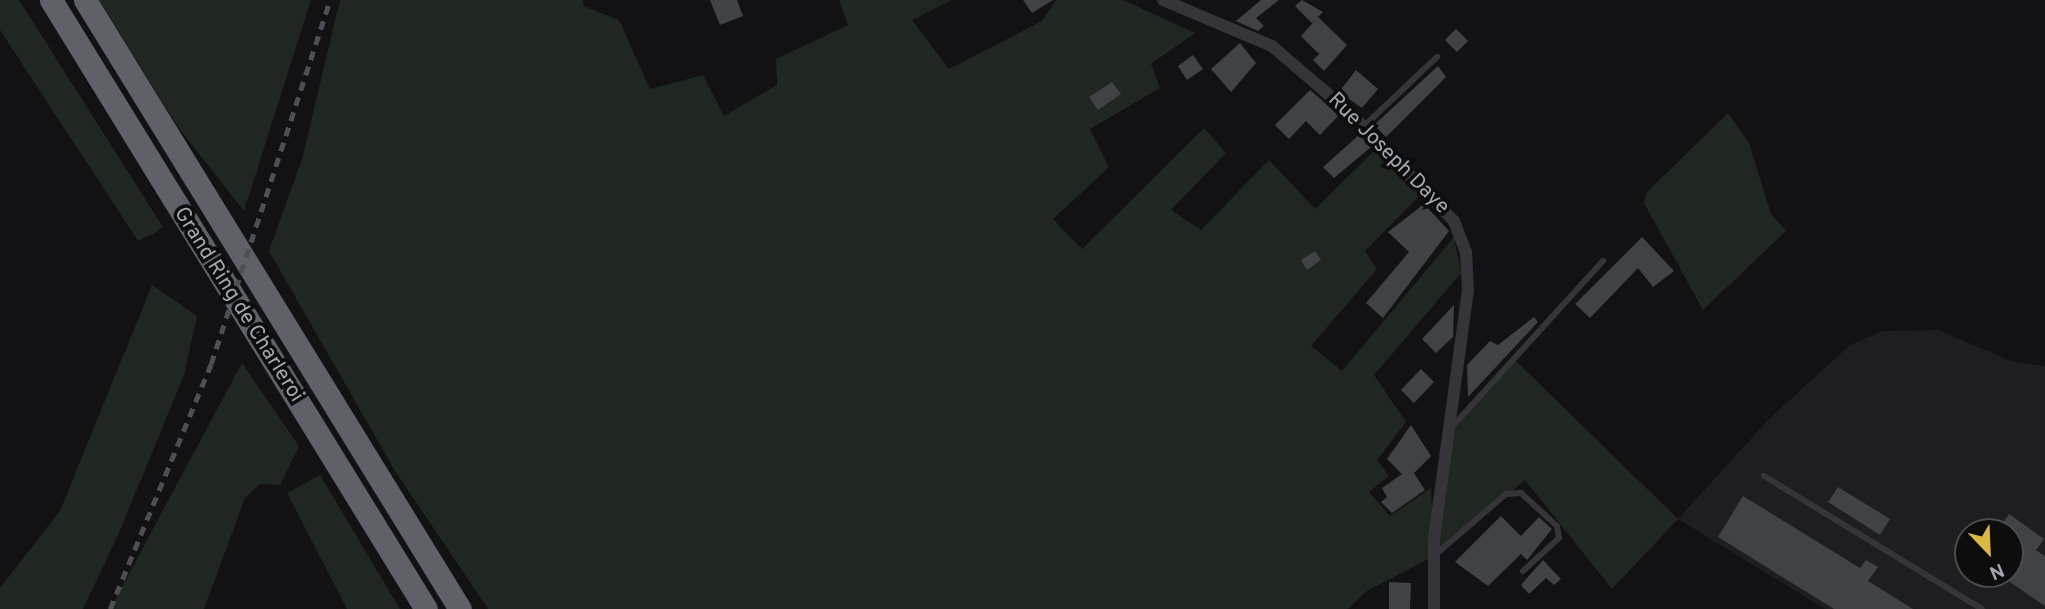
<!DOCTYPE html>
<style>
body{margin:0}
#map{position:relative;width:2045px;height:609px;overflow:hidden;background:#121113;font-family:Overpass,sans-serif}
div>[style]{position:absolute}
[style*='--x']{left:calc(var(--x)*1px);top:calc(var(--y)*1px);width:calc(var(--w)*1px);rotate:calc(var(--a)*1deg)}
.built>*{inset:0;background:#1e1e20}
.green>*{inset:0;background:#202722}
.building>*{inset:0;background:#414245}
.service>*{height:6px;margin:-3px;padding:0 3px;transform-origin:3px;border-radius:3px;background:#353539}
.minor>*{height:12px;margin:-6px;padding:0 6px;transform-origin:6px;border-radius:6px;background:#353539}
.motorway>*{height:23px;margin:-11.5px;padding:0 11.5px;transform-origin:11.5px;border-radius:11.5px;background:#606168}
.rail>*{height:4.5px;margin-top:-2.25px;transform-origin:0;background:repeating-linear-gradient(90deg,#4e4f54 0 9px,transparent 0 16px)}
span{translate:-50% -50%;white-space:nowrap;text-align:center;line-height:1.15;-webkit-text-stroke:7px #0d0d0e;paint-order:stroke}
.street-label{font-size:21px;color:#a5a7b1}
.north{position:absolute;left:1954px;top:518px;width:70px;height:70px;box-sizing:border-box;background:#0d0d0e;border:2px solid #4a4b4f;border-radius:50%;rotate:157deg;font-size:19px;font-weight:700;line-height:28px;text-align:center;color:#a5a7b1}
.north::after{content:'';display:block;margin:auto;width:24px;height:32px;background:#d9b943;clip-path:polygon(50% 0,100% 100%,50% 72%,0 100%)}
</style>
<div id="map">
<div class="built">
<i style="clip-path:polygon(evenodd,1938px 330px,2011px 361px,2045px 366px,2045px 609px,1825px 609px,1678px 519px,1769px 419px,1850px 345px,1883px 331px,1938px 330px,1968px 532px,2010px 532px,2010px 574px,1968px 574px,1968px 532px)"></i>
</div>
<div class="green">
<i style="clip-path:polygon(0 0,19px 0,163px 227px,153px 234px,138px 241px,0 30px)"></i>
<i style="clip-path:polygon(99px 0,311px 0,244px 211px,178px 127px)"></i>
<i style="clip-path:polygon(340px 0,583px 0,583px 6px,619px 20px,650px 89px,703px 75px,724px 116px,777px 85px,776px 59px,848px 25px,839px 0,952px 0,912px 20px,949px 69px,1042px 21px,1056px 0,1123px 0,1195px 33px,1151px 64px,1160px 88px,1090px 129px,1109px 167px,1053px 219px,1082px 249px,1204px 128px,1226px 153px,1171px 210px,1201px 230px,1269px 160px,1315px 209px,1380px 145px,1425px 190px,1365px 251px,1377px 269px,1311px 346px,1342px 371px,1454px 237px,1461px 273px,1374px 375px,1406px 422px,1377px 460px,1389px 476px,1369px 492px,1390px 516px,1431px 488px,1434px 549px,1449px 430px,1514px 359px,1678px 519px,1612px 589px,1525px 480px,1434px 556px,1367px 591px,1348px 609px,488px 609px,395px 471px,269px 251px,302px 159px)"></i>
<i style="clip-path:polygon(1728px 113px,1749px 143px,1771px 214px,1786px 231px,1703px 310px,1644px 203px,1647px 192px)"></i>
<i style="clip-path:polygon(152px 285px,197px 316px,184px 375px,119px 533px,83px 609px,0 609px,0 588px,60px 511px)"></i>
<i style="clip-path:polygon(242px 363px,299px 446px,280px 485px,260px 484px,245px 498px,204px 609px,110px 609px)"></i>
<i style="clip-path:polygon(320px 475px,400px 609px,347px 609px,287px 493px)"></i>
</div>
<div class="building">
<i style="clip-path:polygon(710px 0,737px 0,743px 16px,720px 25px)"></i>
<i style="clip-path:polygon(1023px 0,1053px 0,1032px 13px)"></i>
<i style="clip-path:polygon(1261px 0,1279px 0,1256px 18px,1264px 26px,1258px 31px,1236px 21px)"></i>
<i style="clip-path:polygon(1302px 0,1323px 12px,1312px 23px,1295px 6px)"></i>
<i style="clip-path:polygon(1318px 17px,1347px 45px,1324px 71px,1313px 60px,1319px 54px,1301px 36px)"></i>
<i style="clip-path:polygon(1456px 29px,1468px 41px,1457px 52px,1445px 40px)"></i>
<i style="clip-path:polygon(1240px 43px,1256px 63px,1231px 92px,1211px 69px)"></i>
<i style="clip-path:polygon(1193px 55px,1203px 69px,1187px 80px,1178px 66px)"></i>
<i style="clip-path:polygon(1438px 66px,1446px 77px,1386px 137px,1374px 125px)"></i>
<i style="clip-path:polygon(1356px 70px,1378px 89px,1362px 108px,1339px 92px)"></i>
<i style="clip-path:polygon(1112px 82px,1121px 94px,1098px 110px,1089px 97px)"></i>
<i style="clip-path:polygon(1310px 90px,1339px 115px,1320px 135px,1306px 121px,1289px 139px,1275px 125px)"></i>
<i style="clip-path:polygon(1359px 135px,1371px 147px,1334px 178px,1323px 167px)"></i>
<i style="clip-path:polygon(1424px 204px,1449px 231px,1383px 318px,1366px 303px,1409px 252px,1388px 232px)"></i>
<i style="clip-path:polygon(1642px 237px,1674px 271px,1653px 287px,1638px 268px,1590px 318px,1575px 304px)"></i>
<i style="clip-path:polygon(1315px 251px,1321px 260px,1307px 270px,1301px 260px)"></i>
<i style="clip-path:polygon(1454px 305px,1453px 337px,1436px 353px,1422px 339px)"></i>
<i style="clip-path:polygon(1534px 317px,1538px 322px,1468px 397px,1467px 365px,1490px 341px,1498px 345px)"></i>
<i style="clip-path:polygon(1421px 369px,1434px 382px,1414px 403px,1401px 390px)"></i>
<i style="clip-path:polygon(1411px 425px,1431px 456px,1414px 473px,1425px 490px,1392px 513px,1381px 502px,1387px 497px,1382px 488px,1402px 474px,1387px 459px)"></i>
<i style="clip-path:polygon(1838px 487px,1890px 519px,1880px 535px,1828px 502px)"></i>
<i style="clip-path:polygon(1743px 496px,1860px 568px,1866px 560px,1878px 567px,1868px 581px,1913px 609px,1834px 609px,1718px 537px)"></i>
<i style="clip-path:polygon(2009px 514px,2044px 539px,2036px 550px,2045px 556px,2045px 606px,2010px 582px,2010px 532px,1997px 532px)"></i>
<i style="clip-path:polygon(1501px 516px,1521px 536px,1539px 517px,1552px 529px,1527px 560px,1521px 554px,1488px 586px,1455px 562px)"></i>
<i style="clip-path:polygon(1543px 560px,1561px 579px,1554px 585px,1546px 578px,1529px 594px,1521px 585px)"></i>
<i style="clip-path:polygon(1389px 582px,1411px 583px,1410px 609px,1389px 609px)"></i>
</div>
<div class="service">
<i style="--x:1363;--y:127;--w:102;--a:-43.4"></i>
<i style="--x:1451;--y:428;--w:226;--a:-47.7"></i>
<i style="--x:1764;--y:476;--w:255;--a:31.4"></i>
<i style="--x:1435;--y:555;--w:94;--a:-40.7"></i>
<i style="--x:1506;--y:494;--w:15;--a:-4"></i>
<i style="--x:1521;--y:493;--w:49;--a:42.5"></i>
<i style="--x:1557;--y:526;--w:12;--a:81"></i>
<i style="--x:1559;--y:538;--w:49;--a:137.5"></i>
</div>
<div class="minor">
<i style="--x:1163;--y:0;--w:118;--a:22.9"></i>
<i style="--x:1272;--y:46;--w:101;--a:40.6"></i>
<i style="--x:1349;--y:112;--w:151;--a:46.1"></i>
<i style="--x:1454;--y:221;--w:33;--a:69"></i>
<i style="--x:1466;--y:252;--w:38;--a:87"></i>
<i style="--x:1468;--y:290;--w:251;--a:97.8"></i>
<i style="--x:1434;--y:539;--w:70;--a:90"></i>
</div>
<div class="motorway">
<i style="--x:51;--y:0;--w:715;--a:58.38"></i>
<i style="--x:85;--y:0;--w:715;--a:58.38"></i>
</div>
<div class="rail">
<i style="--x:110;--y:609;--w:265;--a:-67.6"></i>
<i style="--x:211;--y:364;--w:383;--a:-71.9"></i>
</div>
<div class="street-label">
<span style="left:1388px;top:154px;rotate:45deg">Rue Joseph Daye</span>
<span style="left:238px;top:305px;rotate:58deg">Grand Ring de Charleroi</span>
</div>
<div class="north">N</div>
</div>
